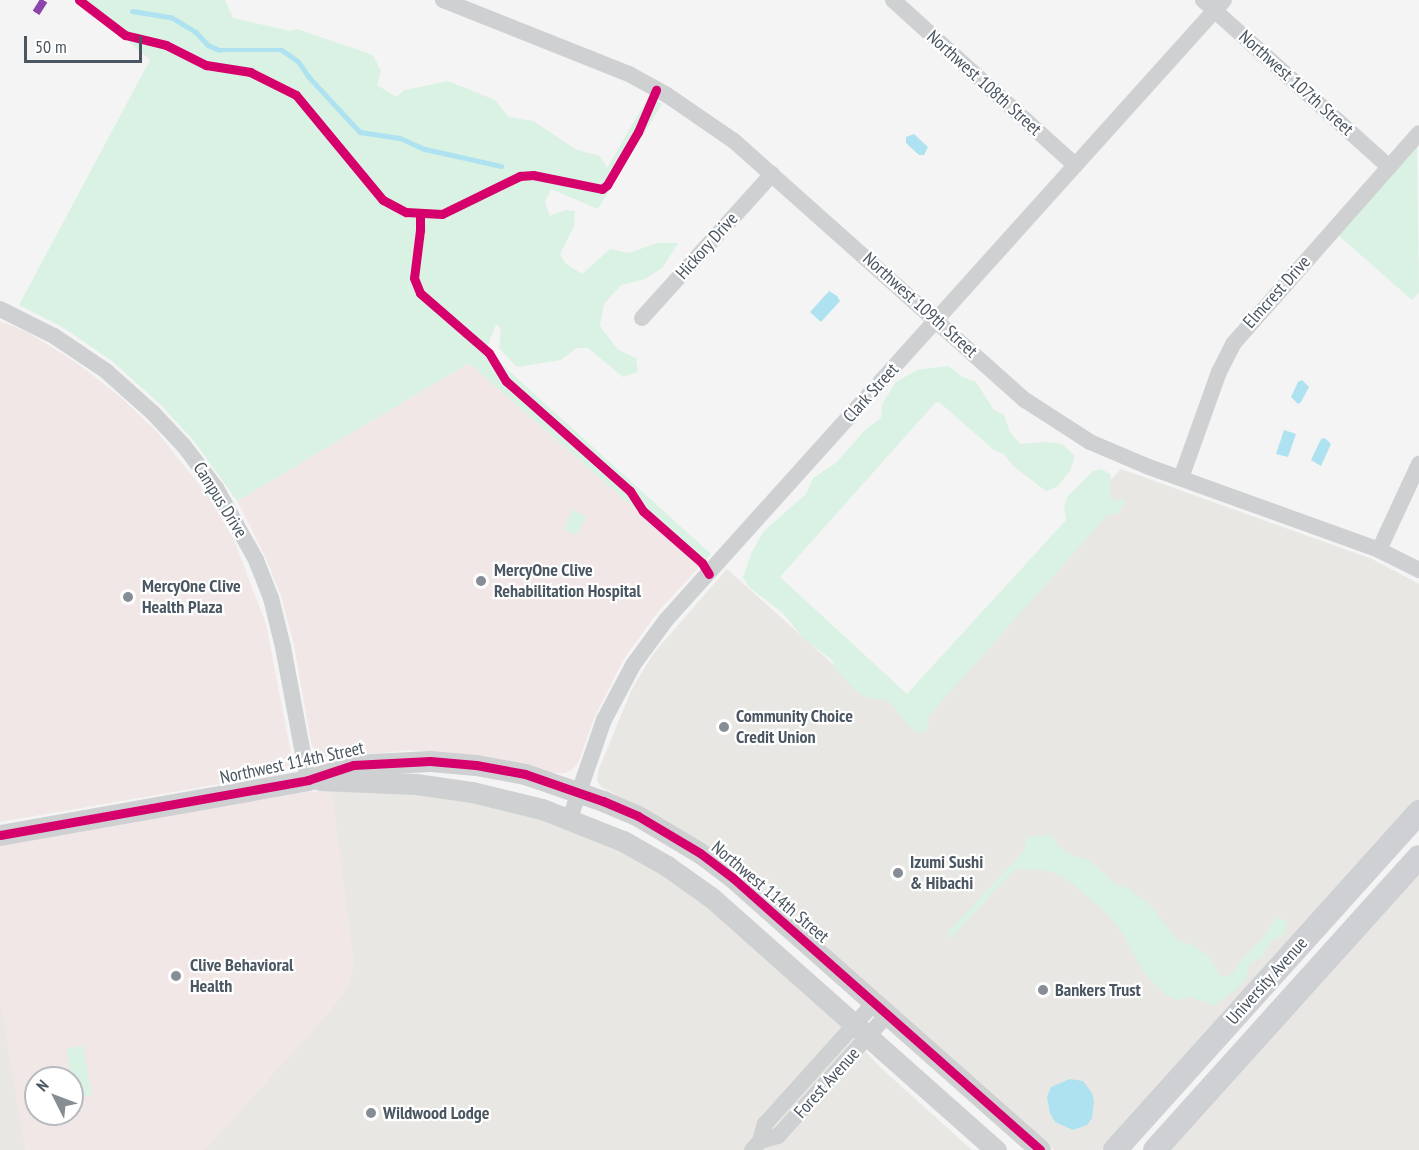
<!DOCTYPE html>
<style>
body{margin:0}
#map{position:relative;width:1419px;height:1150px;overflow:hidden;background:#f4f4f4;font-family:"PT Sans Narrow",sans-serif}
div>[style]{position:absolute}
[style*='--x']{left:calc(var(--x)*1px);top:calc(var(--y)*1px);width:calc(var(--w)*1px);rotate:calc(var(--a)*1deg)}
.commercial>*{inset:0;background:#e8e7e3}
.medical>*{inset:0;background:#f1e7e6}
.green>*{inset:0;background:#d9f2e3}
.water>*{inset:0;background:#aee2f0}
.stream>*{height:4.5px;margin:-2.25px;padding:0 2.25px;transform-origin:2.25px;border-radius:2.25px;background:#aee2f0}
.minor>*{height:16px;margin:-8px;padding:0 8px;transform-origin:8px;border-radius:8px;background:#ced0d2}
.tertiary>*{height:21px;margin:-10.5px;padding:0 10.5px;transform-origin:10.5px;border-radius:10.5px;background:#ced0d2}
.secondary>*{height:24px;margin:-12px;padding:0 12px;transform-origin:12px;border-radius:12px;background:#ced0d4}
.quiet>*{height:8px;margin-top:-4px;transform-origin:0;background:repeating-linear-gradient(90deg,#8e44ad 0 15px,transparent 0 23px)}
.cycleway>*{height:9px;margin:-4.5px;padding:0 4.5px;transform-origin:4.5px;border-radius:4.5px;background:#d6006c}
.dots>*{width:16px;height:16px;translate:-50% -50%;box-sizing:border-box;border:3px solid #fff;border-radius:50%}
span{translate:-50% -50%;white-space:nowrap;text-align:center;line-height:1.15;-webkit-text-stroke:4.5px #fff;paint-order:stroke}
.street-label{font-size:18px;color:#4a5661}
.poi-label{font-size:18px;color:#4a5661;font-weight:700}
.left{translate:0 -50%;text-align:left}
.north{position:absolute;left:24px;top:1066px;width:60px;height:60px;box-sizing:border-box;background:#fff;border:2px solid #b7bbc0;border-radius:50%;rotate:312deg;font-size:16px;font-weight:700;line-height:24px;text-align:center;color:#4a5661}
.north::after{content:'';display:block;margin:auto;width:21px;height:27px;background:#868d94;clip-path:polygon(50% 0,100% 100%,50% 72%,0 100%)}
.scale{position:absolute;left:24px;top:36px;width:118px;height:27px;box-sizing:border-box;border:3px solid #4a5661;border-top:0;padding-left:8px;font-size:18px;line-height:21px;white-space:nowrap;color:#4a5661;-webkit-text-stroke:4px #fff;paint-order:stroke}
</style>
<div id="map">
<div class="commercial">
<i style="clip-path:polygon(1121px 469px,1372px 559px,1419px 584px,1419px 800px,1115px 1137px,1101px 1150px,1054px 1150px,751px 881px,642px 808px,601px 787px,597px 780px,598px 771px,632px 689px,653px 654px,727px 569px,864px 692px,908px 702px)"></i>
<i style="clip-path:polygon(evenodd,366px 789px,460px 796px,539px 817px,633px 856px,681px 886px,719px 915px,832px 1016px,881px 1068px,972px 1150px,0 1150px,0 844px,309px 792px,366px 789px,36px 1078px,72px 1078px,72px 1114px,36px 1114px,36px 1078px)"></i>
<i style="clip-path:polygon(1419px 869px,1419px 1150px,1166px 1150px)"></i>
</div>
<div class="medical">
<i style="clip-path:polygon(0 321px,27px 332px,77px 363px,123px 399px,158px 433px,208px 496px,234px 540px,266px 624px,291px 753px,291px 762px,287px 769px,277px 774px,0 822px)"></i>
<i style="clip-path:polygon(469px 363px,700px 566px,657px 613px,625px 657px,595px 716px,579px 761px,574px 768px,566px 773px,556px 773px,477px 755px,410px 750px,333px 758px,322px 756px,316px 752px,311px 743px,294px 645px,281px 596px,265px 556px,237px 501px)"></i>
<i style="clip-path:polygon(evenodd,332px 791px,354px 964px,348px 988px,325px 1017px,205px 1150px,25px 1150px,0 1001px,0 844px,309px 792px,332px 791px,36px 1078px,72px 1078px,72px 1114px,36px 1114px,36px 1078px)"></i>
</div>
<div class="green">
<i style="clip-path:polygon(80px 0,225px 0,233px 18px,290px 31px,297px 29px,373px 55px,381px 71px,377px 85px,396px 97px,405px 90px,448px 81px,495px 100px,509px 117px,533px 121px,577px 150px,600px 156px,607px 168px,649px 96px,662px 104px,598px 209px,551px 189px,545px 202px,550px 216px,565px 210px,575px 211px,574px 226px,560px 254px,565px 263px,582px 274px,610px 249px,629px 253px,657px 243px,678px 243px,663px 267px,645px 279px,621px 285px,604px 304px,600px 326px,617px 349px,636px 358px,638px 372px,623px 377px,588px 348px,577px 348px,561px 360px,517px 367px,499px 348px,501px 329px,496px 324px,486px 350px,711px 554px,700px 566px,469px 363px,237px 501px,194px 441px,160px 404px,112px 361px,64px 328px,19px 305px,150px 60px)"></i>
<i style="clip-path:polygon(1417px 147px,1419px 292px,1412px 300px,1338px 235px)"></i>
<i style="clip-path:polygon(948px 366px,963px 377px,976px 382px,994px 410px,1004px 415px,1010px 432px,1020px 444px,1045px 442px,1062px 444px,1075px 456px,1070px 471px,1057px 487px,1046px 491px,1012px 465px,1004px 454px,994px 450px,940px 403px,936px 402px,780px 577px,907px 694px,1066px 520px,1064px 506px,1068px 496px,1093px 471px,1102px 469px,1111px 475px,1110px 498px,1115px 502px,1121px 499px,1125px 501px,1119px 513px,1108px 515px,930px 714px,926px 721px,929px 726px,925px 733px,914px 731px,888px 700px,865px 697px,857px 691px,836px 670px,833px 661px,803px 638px,783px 613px,749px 587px,743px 577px,751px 554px,763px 532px,806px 494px,813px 478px,836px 463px,864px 431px,881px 418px,882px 404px,896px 382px,917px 370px)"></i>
<i style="clip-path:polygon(572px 510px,586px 516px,577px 535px,564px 529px)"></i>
<i style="clip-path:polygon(1040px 835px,1052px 836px,1058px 846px,1073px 856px,1089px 860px,1116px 885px,1128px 888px,1152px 907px,1177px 940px,1195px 946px,1210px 958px,1221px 977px,1232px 975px,1243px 957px,1260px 941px,1277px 918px,1285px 921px,1287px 927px,1283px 936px,1271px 941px,1263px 956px,1248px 965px,1248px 975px,1240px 986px,1214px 1006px,1192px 997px,1177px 1000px,1166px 995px,1143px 972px,1123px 934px,1107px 914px,1071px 882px,1051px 871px,1020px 869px,1012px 872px,950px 939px,947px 933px,1024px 851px,1027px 837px)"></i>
<i style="clip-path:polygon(83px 1046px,92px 1095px,75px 1099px,66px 1049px)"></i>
</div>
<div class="water">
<i style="clip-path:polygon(914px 134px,928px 147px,924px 155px,919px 155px,906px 143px,906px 137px)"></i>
<i style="clip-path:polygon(829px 291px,837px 296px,840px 301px,821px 322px,810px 312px)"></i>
<i style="clip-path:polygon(1302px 380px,1309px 387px,1301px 402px,1298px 404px,1291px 397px,1298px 382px)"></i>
<i style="clip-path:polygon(1284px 430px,1296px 434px,1288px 457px,1276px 454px)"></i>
<i style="clip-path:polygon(1325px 438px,1331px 444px,1321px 466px,1311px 460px,1321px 439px)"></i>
<i style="clip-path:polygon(1070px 1079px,1083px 1081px,1092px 1093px,1094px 1101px,1092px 1118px,1087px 1125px,1073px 1130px,1055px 1122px,1050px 1113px,1047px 1097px,1051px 1087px)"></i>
</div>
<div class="stream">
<i style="--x:132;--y:11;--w:39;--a:9"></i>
<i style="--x:171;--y:17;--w:29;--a:31"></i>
<i style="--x:196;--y:32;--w:18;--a:47"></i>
<i style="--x:208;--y:45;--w:12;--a:24"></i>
<i style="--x:219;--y:50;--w:63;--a:0"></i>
<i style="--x:282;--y:50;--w:19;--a:35"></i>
<i style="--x:298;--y:61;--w:19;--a:55"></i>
<i style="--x:309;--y:77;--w:75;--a:47.2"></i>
<i style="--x:360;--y:132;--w:40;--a:8.5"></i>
<i style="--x:400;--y:138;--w:27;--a:24"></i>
<i style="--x:425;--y:149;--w:78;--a:12.6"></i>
</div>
<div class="minor">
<i style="--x:443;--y:0;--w:200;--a:21.7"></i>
<i style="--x:629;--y:74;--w:43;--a:28.9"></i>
<i style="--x:667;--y:95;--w:81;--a:34.5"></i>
<i style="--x:734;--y:141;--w:390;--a:41.7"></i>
<i style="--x:1025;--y:400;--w:77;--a:32.9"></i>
<i style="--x:1090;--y:442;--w:64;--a:23"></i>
<i style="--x:1149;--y:467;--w:245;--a:19.8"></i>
<i style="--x:1379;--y:550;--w:45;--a:26.6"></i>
<i style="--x:893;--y:0;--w:246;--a:42.2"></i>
<i style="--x:1203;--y:0;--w:250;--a:41.9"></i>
<i style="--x:0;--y:309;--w:60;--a:26.6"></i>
<i style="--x:54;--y:336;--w:63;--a:33.9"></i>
<i style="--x:106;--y:371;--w:63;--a:41.8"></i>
<i style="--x:153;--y:413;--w:45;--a:46.8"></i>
<i style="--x:184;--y:446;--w:53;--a:52.7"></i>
<i style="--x:216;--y:488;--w:82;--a:60.9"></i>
<i style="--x:256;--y:560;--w:41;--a:68.5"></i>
<i style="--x:271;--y:598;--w:50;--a:76.2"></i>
<i style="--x:283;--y:647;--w:135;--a:79.4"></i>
<i style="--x:642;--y:318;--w:194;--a:-47.9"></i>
<i style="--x:1181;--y:478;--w:113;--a:-70.3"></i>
<i style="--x:1219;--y:372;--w:31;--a:-63"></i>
<i style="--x:1233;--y:344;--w:281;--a:-48.6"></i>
<i style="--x:1379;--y:550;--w:95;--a:-65.1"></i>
<i style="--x:570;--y:818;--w:104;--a:-70.9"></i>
<i style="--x:604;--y:720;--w:62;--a:-62.2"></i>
<i style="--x:633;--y:665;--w:56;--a:-53.7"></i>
<i style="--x:666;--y:620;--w:834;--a:-48.01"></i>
<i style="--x:760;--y:1141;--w:19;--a:-16"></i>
<i style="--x:778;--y:1136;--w:164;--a:-48"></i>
<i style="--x:752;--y:1150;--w:12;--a:-48"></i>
<i style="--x:760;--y:1141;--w:18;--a:-74"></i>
<i style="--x:765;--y:1124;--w:163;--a:-48"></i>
</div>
<div class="tertiary">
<i style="--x:320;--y:780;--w:96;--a:2.4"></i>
<i style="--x:416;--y:784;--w:57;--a:8.1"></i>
<i style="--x:472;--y:792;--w:72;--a:13.7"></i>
<i style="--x:542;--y:809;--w:87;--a:21.6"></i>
<i style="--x:623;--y:841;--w:51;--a:29.6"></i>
<i style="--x:667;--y:866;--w:55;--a:35.4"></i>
<i style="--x:712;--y:898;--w:380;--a:41.6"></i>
<i style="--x:0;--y:835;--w:313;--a:-10.1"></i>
<i style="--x:308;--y:780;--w:47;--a:-18.4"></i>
<i style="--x:353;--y:765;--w:77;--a:-3"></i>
<i style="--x:430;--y:761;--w:46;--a:5"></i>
<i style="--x:476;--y:765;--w:50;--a:10.4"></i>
<i style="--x:525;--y:774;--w:83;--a:19.1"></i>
<i style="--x:603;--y:801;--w:38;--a:23"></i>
<i style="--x:638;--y:816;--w:72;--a:30.8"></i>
<i style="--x:700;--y:853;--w:41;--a:37.1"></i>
<i style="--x:733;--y:878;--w:410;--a:41.5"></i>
</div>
<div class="secondary">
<i style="--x:1115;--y:1150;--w:455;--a:-48"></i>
<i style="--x:1155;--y:1150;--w:394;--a:-48"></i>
</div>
<div class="quiet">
<i style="--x:36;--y:13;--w:15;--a:-58"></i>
</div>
<div class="cycleway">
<i style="--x:79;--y:0;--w:58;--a:37.3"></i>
<i style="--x:125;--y:35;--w:42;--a:13.7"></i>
<i style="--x:166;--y:45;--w:45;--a:26.6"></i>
<i style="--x:206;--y:65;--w:45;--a:9"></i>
<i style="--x:250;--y:72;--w:51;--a:26.6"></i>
<i style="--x:296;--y:95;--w:136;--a:50.4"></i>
<i style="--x:383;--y:200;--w:26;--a:28"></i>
<i style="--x:406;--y:212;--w:36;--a:3"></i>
<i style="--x:442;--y:214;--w:87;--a:-26"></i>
<i style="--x:520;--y:176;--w:13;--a:-4"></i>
<i style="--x:533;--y:175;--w:70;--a:11.5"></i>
<i style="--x:602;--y:189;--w:6;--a:-39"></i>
<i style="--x:607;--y:185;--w:61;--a:-59.7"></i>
<i style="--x:638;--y:132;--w:46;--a:-66.8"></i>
<i style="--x:420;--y:214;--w:16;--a:90"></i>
<i style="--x:420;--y:230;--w:48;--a:97.1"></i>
<i style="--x:414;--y:278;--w:16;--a:68"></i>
<i style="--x:420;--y:293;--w:91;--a:41"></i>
<i style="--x:489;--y:353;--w:33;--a:59"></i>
<i style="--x:506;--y:381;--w:166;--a:41.6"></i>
<i style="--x:630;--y:491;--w:24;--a:57"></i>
<i style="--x:643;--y:511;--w:79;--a:41.4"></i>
<i style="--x:702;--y:563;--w:13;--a:58"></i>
<i style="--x:0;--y:835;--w:313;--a:-10.1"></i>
<i style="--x:308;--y:780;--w:47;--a:-18.4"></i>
<i style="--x:353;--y:765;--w:77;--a:-3"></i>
<i style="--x:430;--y:761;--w:46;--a:5"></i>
<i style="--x:476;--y:765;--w:50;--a:10.4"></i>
<i style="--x:525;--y:774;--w:83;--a:19.1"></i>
<i style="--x:603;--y:801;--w:38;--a:23"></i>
<i style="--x:638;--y:816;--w:72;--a:30.8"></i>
<i style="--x:700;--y:853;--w:41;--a:37.1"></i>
<i style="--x:733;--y:878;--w:410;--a:41.5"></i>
</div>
<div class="dots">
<i style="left:481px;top:581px;background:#868d94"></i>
<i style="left:128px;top:597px;background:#868d94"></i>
<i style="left:724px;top:727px;background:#868d94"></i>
<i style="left:898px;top:873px;background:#868d94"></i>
<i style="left:176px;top:976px;background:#868d94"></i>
<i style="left:1043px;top:990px;background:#868d94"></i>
<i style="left:371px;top:1113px;background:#868d94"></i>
</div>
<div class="street-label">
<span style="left:984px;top:83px;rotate:42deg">Northwest 108th Street</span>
<span style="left:1296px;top:83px;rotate:42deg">Northwest 107th Street</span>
<span style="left:707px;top:246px;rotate:-48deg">Hickory Drive</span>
<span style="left:1277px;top:292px;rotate:-48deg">Elmcrest Drive</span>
<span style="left:920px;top:305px;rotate:42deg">Northwest 109th Street</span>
<span style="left:871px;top:393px;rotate:-48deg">Clark Street</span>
<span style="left:220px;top:500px;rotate:58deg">Campus Drive</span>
<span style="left:292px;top:763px;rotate:-12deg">Northwest 114th Street</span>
<span style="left:770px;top:892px;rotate:40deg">Northwest 114th Street</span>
<span style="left:1267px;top:981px;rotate:-48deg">University Avenue</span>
<span style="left:827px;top:1083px;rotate:-48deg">Forest Avenue</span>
</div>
<div class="poi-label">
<span class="left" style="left:494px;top:581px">MercyOne Clive<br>Rehabilitation Hospital</span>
<span class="left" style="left:142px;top:597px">MercyOne Clive<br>Health Plaza</span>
<span class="left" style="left:736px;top:727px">Community Choice<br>Credit Union</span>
<span class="left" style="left:910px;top:873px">Izumi Sushi<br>&amp; Hibachi</span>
<span class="left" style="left:190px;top:976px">Clive Behavioral<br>Health</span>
<span class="left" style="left:1055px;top:990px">Bankers Trust</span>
<span class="left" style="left:383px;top:1113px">Wildwood Lodge</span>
</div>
<div class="north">N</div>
<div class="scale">50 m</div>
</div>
